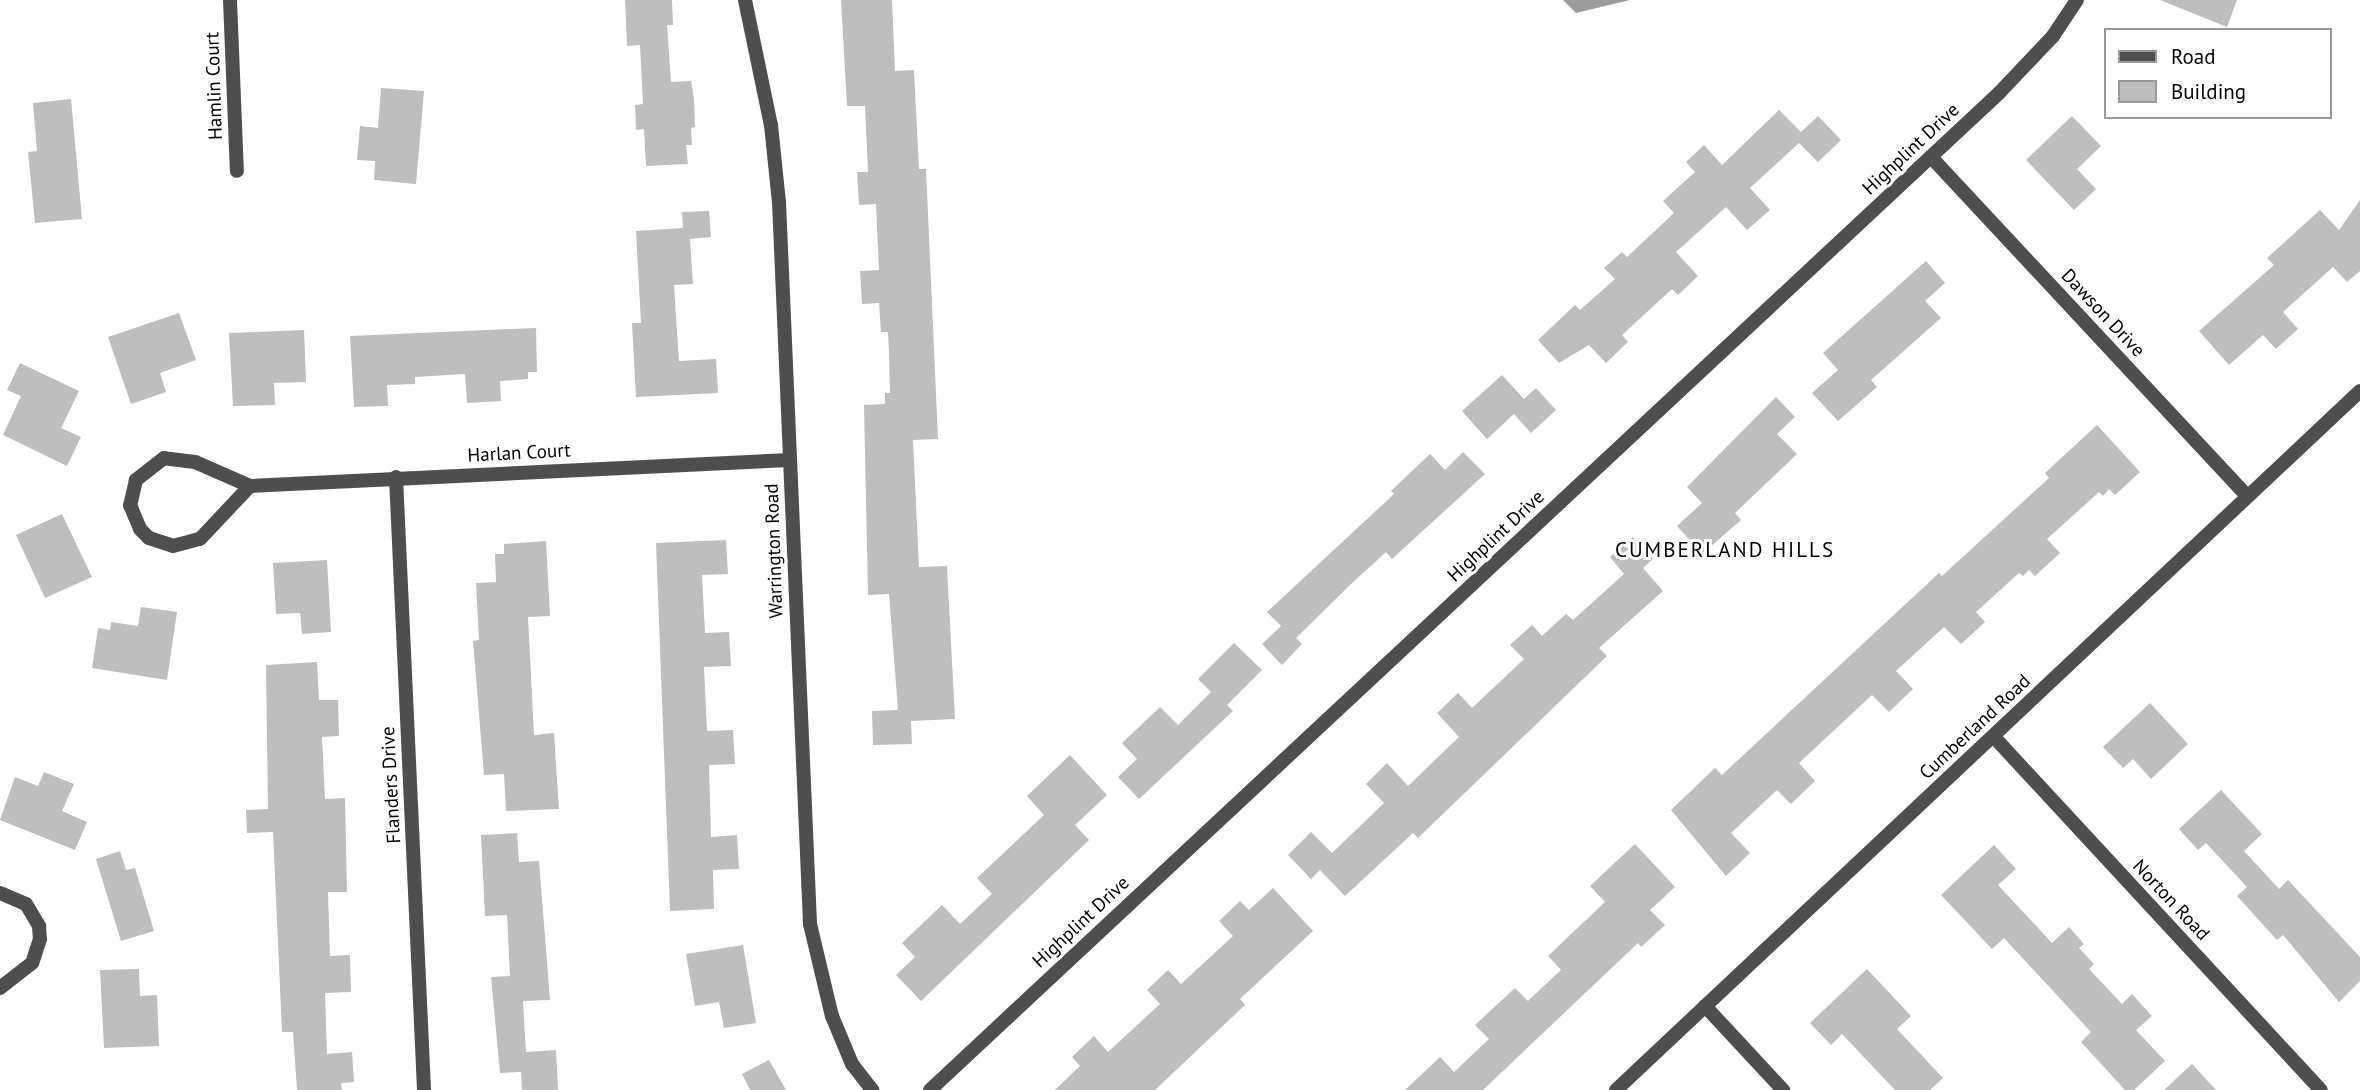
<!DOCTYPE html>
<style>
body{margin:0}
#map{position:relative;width:2360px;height:1090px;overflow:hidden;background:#fff;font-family:"PT Sans",sans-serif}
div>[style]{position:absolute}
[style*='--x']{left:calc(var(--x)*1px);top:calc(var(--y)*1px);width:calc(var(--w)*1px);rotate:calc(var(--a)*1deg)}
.water>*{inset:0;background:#9c9c9c}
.building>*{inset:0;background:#bebebe}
.street>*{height:14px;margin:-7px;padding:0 7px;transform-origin:7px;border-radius:7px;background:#4e4e4e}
span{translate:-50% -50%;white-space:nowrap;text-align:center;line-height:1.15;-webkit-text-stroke:6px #fff;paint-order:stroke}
.street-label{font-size:19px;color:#000}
.neighbourhood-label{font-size:21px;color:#000;letter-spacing:2px}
.legend{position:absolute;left:2104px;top:28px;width:228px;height:91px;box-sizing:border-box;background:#fff;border:2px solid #999;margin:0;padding:9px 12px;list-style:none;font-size:21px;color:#000}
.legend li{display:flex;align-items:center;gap:14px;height:35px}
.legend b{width:35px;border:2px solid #999}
</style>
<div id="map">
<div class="water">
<i style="clip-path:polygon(1563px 0,1630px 0,1576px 13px)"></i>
</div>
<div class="building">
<i style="clip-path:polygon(625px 0,672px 0,673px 25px,667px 25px,671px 82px,691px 81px,694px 99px,695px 127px,691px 128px,692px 145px,686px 145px,688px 164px,646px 166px,644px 129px,636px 130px,635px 105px,643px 104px,640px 45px,627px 46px)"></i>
<i style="clip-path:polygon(841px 0,892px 0,895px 71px,914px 70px,919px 169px,926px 169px,938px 439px,913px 440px,919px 567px,947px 566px,955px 719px,911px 721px,912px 744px,873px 745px,872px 711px,898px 710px,889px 594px,868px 595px,864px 405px,885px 404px,885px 393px,890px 393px,889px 353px,888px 332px,881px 332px,879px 303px,862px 304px,860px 271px,879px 270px,876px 204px,859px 205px,857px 172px,868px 172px,865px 106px,847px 106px)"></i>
<i style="clip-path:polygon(2160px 0,2237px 0,2227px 27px)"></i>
<i style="clip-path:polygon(381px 88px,424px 91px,416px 184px,374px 180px,375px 161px,357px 160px,360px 126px,378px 128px)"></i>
<i style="clip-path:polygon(71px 99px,82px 219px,35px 223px,28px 152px,37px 151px,33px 103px)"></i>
<i style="clip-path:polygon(1779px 110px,1801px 132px,1818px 116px,1841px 140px,1818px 162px,1799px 143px,1750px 188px,1770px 210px,1747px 230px,1726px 207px,1676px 252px,1698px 276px,1678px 295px,1672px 289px,1622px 335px,1628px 342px,1606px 363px,1589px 345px,1559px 363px,1538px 340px,1575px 305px,1580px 310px,1615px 279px,1604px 268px,1622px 252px,1627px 257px,1674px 213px,1663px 201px,1695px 172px,1686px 162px,1704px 145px,1722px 165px)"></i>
<i style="clip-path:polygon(2072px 116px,2101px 146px,2077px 169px,2096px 189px,2074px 210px,2026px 160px)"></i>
<i style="clip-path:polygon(2360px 200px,2360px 271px,2347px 282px,2333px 267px,2283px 312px,2298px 329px,2276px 349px,2263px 335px,2229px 365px,2199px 331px,2274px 265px,2267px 258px,2320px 210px,2339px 230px)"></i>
<i style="clip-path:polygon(709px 211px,711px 237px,690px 239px,693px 284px,674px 285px,679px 361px,716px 359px,718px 393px,636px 397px,632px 323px,641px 323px,636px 231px,683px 228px,682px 212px)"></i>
<i style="clip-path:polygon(1926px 261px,1945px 283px,1925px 301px,1941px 318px,1871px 380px,1877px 387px,1838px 421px,1812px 393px,1838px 370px,1823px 353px)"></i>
<i style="clip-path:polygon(179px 313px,196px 360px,160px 373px,166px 392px,131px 404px,108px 337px)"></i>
<i style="clip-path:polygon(536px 328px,537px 372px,528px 372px,528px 379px,500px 381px,501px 401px,467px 403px,465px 374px,415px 377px,415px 384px,387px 385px,388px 406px,354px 407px,350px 336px)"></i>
<i style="clip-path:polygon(304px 330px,306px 382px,274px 383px,275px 405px,233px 406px,229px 333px)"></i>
<i style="clip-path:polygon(20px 363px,79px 391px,61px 428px,81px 437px,67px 466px,3px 435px,21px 396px,7px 390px)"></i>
<i style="clip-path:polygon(1502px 375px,1524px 399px,1536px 388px,1556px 410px,1531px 433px,1514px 414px,1487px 439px,1462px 411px)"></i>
<i style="clip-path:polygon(1776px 397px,1795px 417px,1777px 434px,1797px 454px,1735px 513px,1741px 520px,1702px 554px,1677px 526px,1702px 503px,1687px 487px)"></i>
<i style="clip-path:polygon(2097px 425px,2140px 472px,2115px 495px,2109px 489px,2103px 496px,2099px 492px,2047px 539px,2060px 553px,2035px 576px,2029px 570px,2023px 576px,2019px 573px,1976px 612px,1985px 622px,1961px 644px,1944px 627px,1896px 671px,1913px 689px,1889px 712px,1872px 695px,1799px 763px,1815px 781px,1791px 804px,1777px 790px,1731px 833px,1750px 853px,1726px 876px,1671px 810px,1715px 768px,1722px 775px,1939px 573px,1942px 576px,2049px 478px,2045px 473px)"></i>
<i style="clip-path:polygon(1463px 452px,1485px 474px,1392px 559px,1386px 552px,1350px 585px,1296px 638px,1302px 644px,1282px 665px,1262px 644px,1281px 626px,1267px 612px,1394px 494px,1391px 491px,1430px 454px,1445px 470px)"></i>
<i style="clip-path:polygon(62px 514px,92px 577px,45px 598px,16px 535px)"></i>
<i style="clip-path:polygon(1633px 537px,1653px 559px,1643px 568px,1663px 591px,1599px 648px,1607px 656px,1418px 838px,1413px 833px,1345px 896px,1320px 870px,1311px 879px,1288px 855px,1311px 832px,1332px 853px,1384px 803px,1366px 784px,1387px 763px,1408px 786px,1459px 737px,1437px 713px,1458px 693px,1472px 708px,1524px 659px,1510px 645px,1532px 625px,1542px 636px,1566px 614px,1573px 620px,1624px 574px,1610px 557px)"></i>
<i style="clip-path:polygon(726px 540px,728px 574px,702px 575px,705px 633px,729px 632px,731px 666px,704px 667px,707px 731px,733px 730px,735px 764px,709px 765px,711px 837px,737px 835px,739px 869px,713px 870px,714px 909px,670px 911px,656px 543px)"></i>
<i style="clip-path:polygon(546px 541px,550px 616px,528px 617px,534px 735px,554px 733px,559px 809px,506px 811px,504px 774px,484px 775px,473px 641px,479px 640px,476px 583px,496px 582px,495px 554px,504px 554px,504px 544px)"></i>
<i style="clip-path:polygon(327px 560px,331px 632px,302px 634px,300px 613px,276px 614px,273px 563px)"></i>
<i style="clip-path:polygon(141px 607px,177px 612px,167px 680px,92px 668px,98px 628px,110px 630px,111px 622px,138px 626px)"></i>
<i style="clip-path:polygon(1234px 643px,1262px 670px,1227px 705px,1233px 711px,1139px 799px,1118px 777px,1137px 759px,1122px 743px,1160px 707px,1178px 725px,1211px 692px,1198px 679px)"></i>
<i style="clip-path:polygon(317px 662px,319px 700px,338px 700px,339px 736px,322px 737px,325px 799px,345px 798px,347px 892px,328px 892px,330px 956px,350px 955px,351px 992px,325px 993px,327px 1054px,352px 1052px,354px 1082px,341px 1083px,342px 1090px,297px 1090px,293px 1032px,282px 1032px,273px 832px,247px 833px,246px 810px,268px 809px,266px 665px)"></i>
<i style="clip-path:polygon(2150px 703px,2188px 744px,2151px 779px,2133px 759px,2123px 768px,2103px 747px)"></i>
<i style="clip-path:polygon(1070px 755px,1107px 795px,1075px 825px,1089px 840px,921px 1001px,896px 975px,915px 957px,902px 943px,942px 905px,960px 924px,992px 894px,977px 878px,1044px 815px,1027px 796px)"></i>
<i style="clip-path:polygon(44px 772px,74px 784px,62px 811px,87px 822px,75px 850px,0 820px,15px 777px,38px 786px)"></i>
<i style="clip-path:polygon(2221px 790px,2262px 834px,2244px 851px,2279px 889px,2288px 880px,2360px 957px,2360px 981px,2339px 1002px,2283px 935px,2277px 940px,2237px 896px,2247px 887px,2206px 843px,2198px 850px,2179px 829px)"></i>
<i style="clip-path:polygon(517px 833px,519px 862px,539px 861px,550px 1000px,523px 1001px,526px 1052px,556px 1050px,558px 1090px,522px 1090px,521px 1072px,500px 1073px,491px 977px,510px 976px,507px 915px,485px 916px,481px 835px)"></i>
<i style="clip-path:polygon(1635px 844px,1675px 887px,1650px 910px,1665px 925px,1641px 947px,1638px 943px,1483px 1090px,1405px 1090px,1440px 1057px,1454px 1072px,1489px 1039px,1475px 1025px,1515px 988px,1528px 1001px,1561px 970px,1548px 956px,1605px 902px,1590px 886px)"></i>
<i style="clip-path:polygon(1994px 845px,2016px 869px,1998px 885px,2052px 943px,2069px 927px,2084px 944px,2079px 948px,2094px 964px,2089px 969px,2122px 1004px,2132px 994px,2152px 1016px,2136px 1030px,2165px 1061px,2134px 1090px,2125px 1090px,2081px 1042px,2091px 1032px,2004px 938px,1992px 949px,1941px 895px)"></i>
<i style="clip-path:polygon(120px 851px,126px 870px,135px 868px,154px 931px,121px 941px,96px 859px)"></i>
<i style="clip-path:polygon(1273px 888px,1313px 931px,1240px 999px,1245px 1005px,1155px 1090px,1055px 1090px,1080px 1066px,1072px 1057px,1094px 1036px,1108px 1052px,1160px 1004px,1147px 990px,1168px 970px,1181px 984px,1233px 936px,1219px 921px,1240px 901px,1249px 910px)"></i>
<i style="clip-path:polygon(743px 945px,756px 1023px,724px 1028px,719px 1002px,695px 1006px,686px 954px)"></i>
<i style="clip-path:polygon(139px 969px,140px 996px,157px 995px,159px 1046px,104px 1048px,100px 970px)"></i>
<i style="clip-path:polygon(1867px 969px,1911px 1016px,1897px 1029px,1943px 1078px,1930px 1090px,1895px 1090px,1842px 1034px,1831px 1045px,1810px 1023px)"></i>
<i style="clip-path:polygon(769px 1060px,786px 1090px,750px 1090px,742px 1074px)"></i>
<i style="clip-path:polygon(2192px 1064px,2216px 1090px,2164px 1090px)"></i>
</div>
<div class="street">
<i style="--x:230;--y:0;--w:171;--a:87.7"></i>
<i style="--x:745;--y:0;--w:128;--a:78.3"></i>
<i style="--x:771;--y:125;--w:77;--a:84.1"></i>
<i style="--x:779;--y:202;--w:723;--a:87.54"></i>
<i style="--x:810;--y:924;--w:95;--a:76.6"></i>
<i style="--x:832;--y:1016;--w:52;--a:67.4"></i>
<i style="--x:852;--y:1064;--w:33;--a:52"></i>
<i style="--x:1931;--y:157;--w:463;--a:47"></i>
<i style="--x:396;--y:477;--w:614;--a:87.38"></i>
<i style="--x:250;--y:486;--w:60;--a:-156.4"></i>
<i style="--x:195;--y:462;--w:31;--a:-173"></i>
<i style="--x:164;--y:458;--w:36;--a:142"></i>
<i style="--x:136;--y:480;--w:26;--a:103"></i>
<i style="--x:130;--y:505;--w:26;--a:67"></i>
<i style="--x:140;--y:529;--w:13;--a:45"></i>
<i style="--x:149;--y:538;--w:25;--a:18"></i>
<i style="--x:173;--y:546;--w:28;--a:-15"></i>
<i style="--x:200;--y:539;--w:73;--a:-46.7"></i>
<i style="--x:250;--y:486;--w:540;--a:-2.76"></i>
<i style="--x:1994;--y:737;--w:481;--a:47.2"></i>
<i style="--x:0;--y:893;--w:28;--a:23"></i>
<i style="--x:26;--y:904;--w:26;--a:59"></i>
<i style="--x:39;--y:926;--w:13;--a:86"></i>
<i style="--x:40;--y:939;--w:25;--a:108"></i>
<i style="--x:32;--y:963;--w:41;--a:142"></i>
<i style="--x:1705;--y:1006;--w:115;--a:47.1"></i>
<i style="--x:930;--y:1090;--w:1462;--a:-43"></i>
<i style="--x:1999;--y:93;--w:79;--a:-46.5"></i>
<i style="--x:2053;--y:36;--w:43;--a:-56.3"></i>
<i style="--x:1616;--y:1090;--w:1021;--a:-43.21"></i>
</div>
<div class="street-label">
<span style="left:214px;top:86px;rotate:-92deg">Hamlin Court</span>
<span style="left:1911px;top:149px;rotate:-43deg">Highplint Drive</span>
<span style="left:2103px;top:313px;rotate:47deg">Dawson Drive</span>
<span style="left:519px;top:453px;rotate:-3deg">Harlan Court</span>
<span style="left:1496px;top:536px;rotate:-43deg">Highplint Drive</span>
<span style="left:774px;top:551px;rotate:-92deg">Warrington Road</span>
<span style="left:1975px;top:727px;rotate:-43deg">Cumberland Road</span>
<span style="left:391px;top:785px;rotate:-93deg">Flanders Drive</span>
<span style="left:2171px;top:900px;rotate:47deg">Norton Road</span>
<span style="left:1081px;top:922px;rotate:-43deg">Highplint Drive</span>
</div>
<div class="neighbourhood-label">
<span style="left:1725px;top:550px">CUMBERLAND HILLS</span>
</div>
<ul class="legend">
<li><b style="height:9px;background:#4e4e4e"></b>Road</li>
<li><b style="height:19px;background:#bebebe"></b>Building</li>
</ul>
</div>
